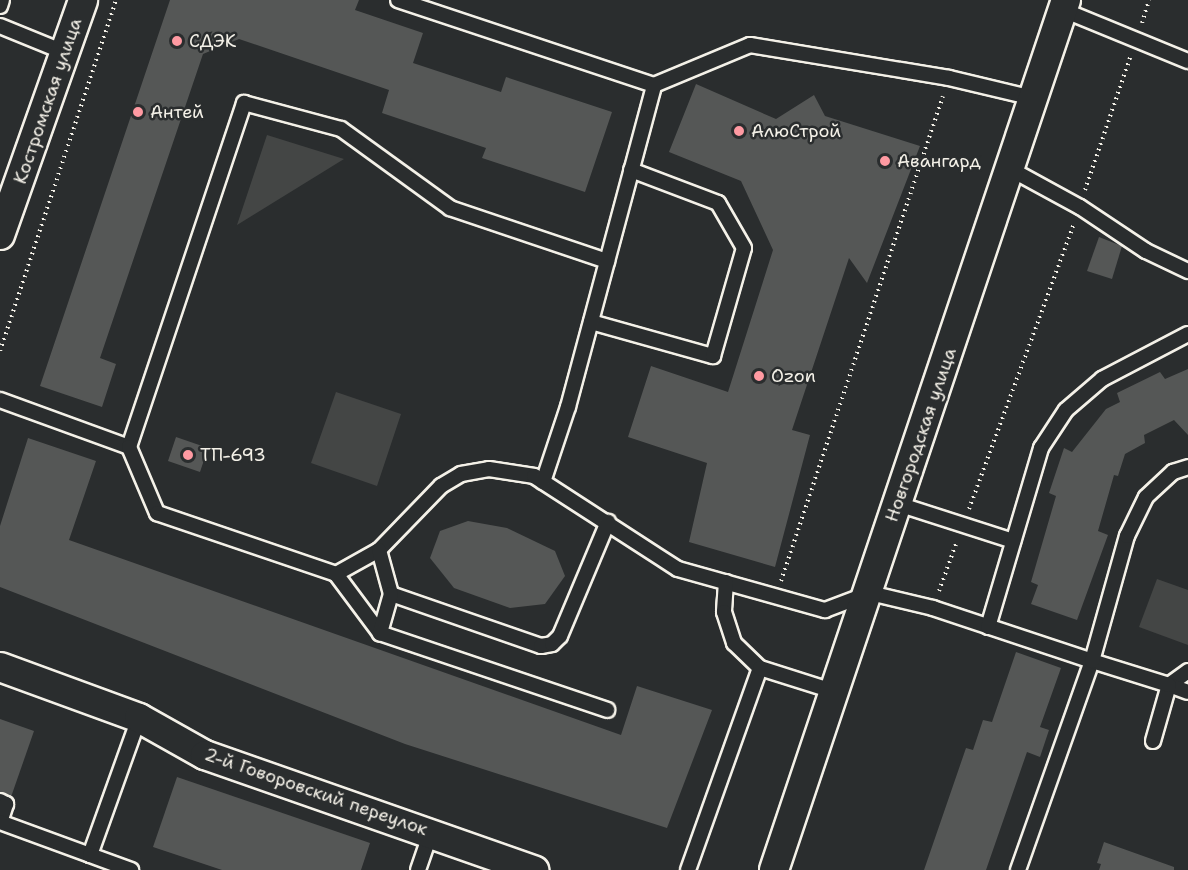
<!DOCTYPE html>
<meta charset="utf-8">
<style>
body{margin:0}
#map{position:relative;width:1188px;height:870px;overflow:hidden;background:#2a2d2e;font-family:"Shantell Sans",sans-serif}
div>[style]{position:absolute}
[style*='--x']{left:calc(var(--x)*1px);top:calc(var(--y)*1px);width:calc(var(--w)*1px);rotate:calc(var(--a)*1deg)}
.green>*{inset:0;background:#444645}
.building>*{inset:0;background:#555756}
.path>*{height:4px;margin-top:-2px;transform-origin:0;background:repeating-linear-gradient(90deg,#f4f1e8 0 1.5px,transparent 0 6px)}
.roads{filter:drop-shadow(2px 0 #f4f1e8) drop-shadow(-2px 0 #f4f1e8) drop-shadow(0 2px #f4f1e8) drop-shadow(0 -2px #f4f1e8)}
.service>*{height:14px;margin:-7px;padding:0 7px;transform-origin:7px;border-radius:7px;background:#2a2d2e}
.minor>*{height:28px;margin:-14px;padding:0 14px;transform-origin:14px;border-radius:14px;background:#2a2d2e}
.dots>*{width:16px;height:16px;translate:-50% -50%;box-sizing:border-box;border:3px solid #2a2d2e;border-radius:50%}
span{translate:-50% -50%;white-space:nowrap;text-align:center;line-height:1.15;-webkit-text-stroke:5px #2a2d2e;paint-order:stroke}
.poi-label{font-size:18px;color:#f4f1e8}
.left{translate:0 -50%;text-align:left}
.street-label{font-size:18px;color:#f4f1e8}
</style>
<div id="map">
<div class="green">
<i style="clip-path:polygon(267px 135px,344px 159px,237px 225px)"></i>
<i style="clip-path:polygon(336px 392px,401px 414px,377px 486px,311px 463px)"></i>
<i style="clip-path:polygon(1157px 579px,1188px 590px,1188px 645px,1139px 627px)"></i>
</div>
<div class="building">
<i style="clip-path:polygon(170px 0,359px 0,355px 10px,423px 33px,413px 63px,501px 92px,506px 77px,612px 112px,585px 192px,482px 158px,486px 148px,382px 113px,389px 90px,239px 39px,203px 54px,100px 358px,116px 364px,102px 407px,40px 386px)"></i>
<i style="clip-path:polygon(696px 84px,776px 119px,814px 95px,825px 116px,920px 146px,867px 283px,849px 258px,792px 430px,810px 435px,775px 567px,689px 542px,707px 463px,628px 437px,651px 366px,728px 392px,773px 250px,741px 181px,669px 152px)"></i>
<i style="clip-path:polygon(1099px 237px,1122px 246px,1112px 279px,1087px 271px)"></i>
<i style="clip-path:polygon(1188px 369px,1188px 435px,1174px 420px,1144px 435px,1145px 443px,1125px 454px,1118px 476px,1114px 475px,1098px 531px,1108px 535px,1077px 620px,1031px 604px,1038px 585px,1031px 582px,1056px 496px,1049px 493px,1064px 448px,1072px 452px,1106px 409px,1120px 402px,1117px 393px,1160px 372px,1165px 379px)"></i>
<i style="clip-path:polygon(176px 437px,208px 448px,200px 472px,168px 461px)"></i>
<i style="clip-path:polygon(28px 438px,96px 461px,69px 540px,621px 735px,637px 686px,712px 710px,667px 828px,405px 744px,0 587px,0 526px)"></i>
<i style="clip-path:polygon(468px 521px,507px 528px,555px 551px,565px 576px,545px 604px,510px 608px,454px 588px,430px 558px,440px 531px)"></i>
<i style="clip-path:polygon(1016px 652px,1061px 668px,1040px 727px,1049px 730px,1040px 757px,1027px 752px,986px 870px,924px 870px,966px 748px,973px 750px,983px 720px,992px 722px)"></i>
<i style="clip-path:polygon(0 719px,34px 731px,11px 797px,0 792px)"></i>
<i style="clip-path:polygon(177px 777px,370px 843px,361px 870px,222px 870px,153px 847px)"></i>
<i style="clip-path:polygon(1104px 842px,1174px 867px,1174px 870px,1099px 870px,1101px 864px,1097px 863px)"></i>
</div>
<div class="path">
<i style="--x:1142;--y:23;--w:24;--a:-73"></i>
<i style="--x:1085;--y:190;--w:143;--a:-71.2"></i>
<i style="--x:0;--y:351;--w:370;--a:-71.7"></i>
<i style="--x:969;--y:509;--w:305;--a:-69.8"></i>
<i style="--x:781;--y:581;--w:511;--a:-71.53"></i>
<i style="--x:939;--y:591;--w:53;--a:-70.2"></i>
</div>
<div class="roads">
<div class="service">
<i style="--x:398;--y:0;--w:270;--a:18.4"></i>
<i style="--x:654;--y:85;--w:104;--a:-22.6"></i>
<i style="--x:750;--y:45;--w:202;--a:9.4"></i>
<i style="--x:949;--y:78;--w:86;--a:13.4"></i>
<i style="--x:0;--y:6;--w:6;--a:-72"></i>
<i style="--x:1063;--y:10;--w:135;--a:22.2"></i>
<i style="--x:0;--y:26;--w:71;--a:22.2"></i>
<i style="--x:1012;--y:170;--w:77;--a:28.6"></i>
<i style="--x:1080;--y:207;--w:79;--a:33.7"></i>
<i style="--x:1146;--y:251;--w:47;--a:25.5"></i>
<i style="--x:591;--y:322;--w:127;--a:15.6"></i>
<i style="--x:713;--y:356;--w:112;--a:-74"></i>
<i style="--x:744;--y:248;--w:52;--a:-120"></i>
<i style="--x:718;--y:203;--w:93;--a:-159.2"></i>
<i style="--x:0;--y:400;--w:137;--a:20"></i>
<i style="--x:129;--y:447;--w:363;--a:-71.5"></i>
<i style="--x:244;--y:103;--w:100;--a:15"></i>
<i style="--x:341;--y:129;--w:135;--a:35.9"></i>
<i style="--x:450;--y:208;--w:166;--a:18.7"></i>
<i style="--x:129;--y:447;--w:72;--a:67"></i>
<i style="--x:157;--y:513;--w:189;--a:18.8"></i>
<i style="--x:336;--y:574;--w:49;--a:-29.2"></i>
<i style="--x:379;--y:550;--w:89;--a:-45.9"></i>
<i style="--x:441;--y:486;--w:23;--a:-31"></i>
<i style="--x:461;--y:474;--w:28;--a:-10"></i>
<i style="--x:489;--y:469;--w:46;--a:8.8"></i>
<i style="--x:534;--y:476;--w:171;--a:32.9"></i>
<i style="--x:678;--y:569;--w:153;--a:15.6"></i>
<i style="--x:825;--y:610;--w:48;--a:-20.7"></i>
<i style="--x:870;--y:593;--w:65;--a:13.4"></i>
<i style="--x:933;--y:608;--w:168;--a:18.4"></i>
<i style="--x:1092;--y:661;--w:222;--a:109.5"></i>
<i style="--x:543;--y:482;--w:79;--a:-71.6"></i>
<i style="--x:568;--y:407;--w:333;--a:-75"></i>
<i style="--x:898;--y:504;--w:121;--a:17.8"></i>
<i style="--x:379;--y:550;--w:46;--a:74.7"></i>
<i style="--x:391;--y:594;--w:159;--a:19.1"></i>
<i style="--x:541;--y:646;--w:11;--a:-10"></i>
<i style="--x:552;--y:644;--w:11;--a:-45"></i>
<i style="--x:560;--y:636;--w:124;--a:-67.2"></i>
<i style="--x:336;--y:574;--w:74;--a:53.3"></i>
<i style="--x:726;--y:582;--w:30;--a:94"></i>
<i style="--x:724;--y:612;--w:33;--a:72"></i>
<i style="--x:734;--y:643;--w:36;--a:44"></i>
<i style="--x:391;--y:594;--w:41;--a:105.8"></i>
<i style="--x:380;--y:633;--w:240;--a:18.7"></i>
<i style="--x:988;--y:627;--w:187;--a:-73.5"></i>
<i style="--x:1041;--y:448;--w:45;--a:-56.7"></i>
<i style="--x:1066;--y:410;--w:48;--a:-40.7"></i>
<i style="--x:1102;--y:379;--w:97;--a:-27.6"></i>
<i style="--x:1169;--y:685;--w:24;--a:-36"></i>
<i style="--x:1169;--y:685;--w:20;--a:20"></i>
<i style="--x:1153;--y:741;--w:58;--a:-74.1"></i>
<i style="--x:1169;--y:685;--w:81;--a:-162.7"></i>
<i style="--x:1092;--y:661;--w:130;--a:-74.4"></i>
<i style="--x:1127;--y:536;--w:43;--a:-64"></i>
<i style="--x:1146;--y:497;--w:37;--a:-43"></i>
<i style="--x:1173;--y:472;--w:16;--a:-18"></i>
<i style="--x:0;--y:801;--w:7;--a:27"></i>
<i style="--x:6;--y:804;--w:19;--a:108"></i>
<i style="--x:0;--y:822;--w:96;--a:20.1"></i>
<i style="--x:90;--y:855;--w:145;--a:-70.3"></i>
<i style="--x:90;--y:855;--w:44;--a:20.1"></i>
<i style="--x:418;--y:870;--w:39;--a:-71"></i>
<i style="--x:688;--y:870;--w:214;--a:-70.4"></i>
<i style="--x:760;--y:668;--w:80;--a:17.5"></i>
</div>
<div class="minor">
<i style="--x:0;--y:235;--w:249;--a:-70.5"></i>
<i style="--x:0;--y:667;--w:148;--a:20.1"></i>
<i style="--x:139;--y:718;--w:76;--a:29.3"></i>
<i style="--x:205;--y:755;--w:349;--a:19.3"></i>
<i style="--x:774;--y:870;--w:918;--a:-71.45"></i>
</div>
</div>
<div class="dots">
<i style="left:177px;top:41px;background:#ff9aa2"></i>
<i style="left:138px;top:112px;background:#ff9aa2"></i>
<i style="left:739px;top:131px;background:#ff9aa2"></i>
<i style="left:885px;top:161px;background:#ff9aa2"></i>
<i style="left:759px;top:376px;background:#ff9aa2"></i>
<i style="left:188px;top:455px;background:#ff9aa2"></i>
</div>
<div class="poi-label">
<span class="left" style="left:189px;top:41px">СДЭК</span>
<span class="left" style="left:150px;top:112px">Антей</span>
<span class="left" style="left:751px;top:131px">АлюСтрой</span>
<span class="left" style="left:897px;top:161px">Авангард</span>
<span class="left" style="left:771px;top:376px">Ozon</span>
<span class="left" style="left:200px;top:455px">ТП-693</span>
</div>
<div class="street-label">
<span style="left:48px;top:101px;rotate:-71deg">Костромская улица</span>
<span style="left:921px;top:435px;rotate:-71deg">Новгородская улица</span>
<span style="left:316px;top:792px;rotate:19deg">2-й Говоровский переулок</span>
</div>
</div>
